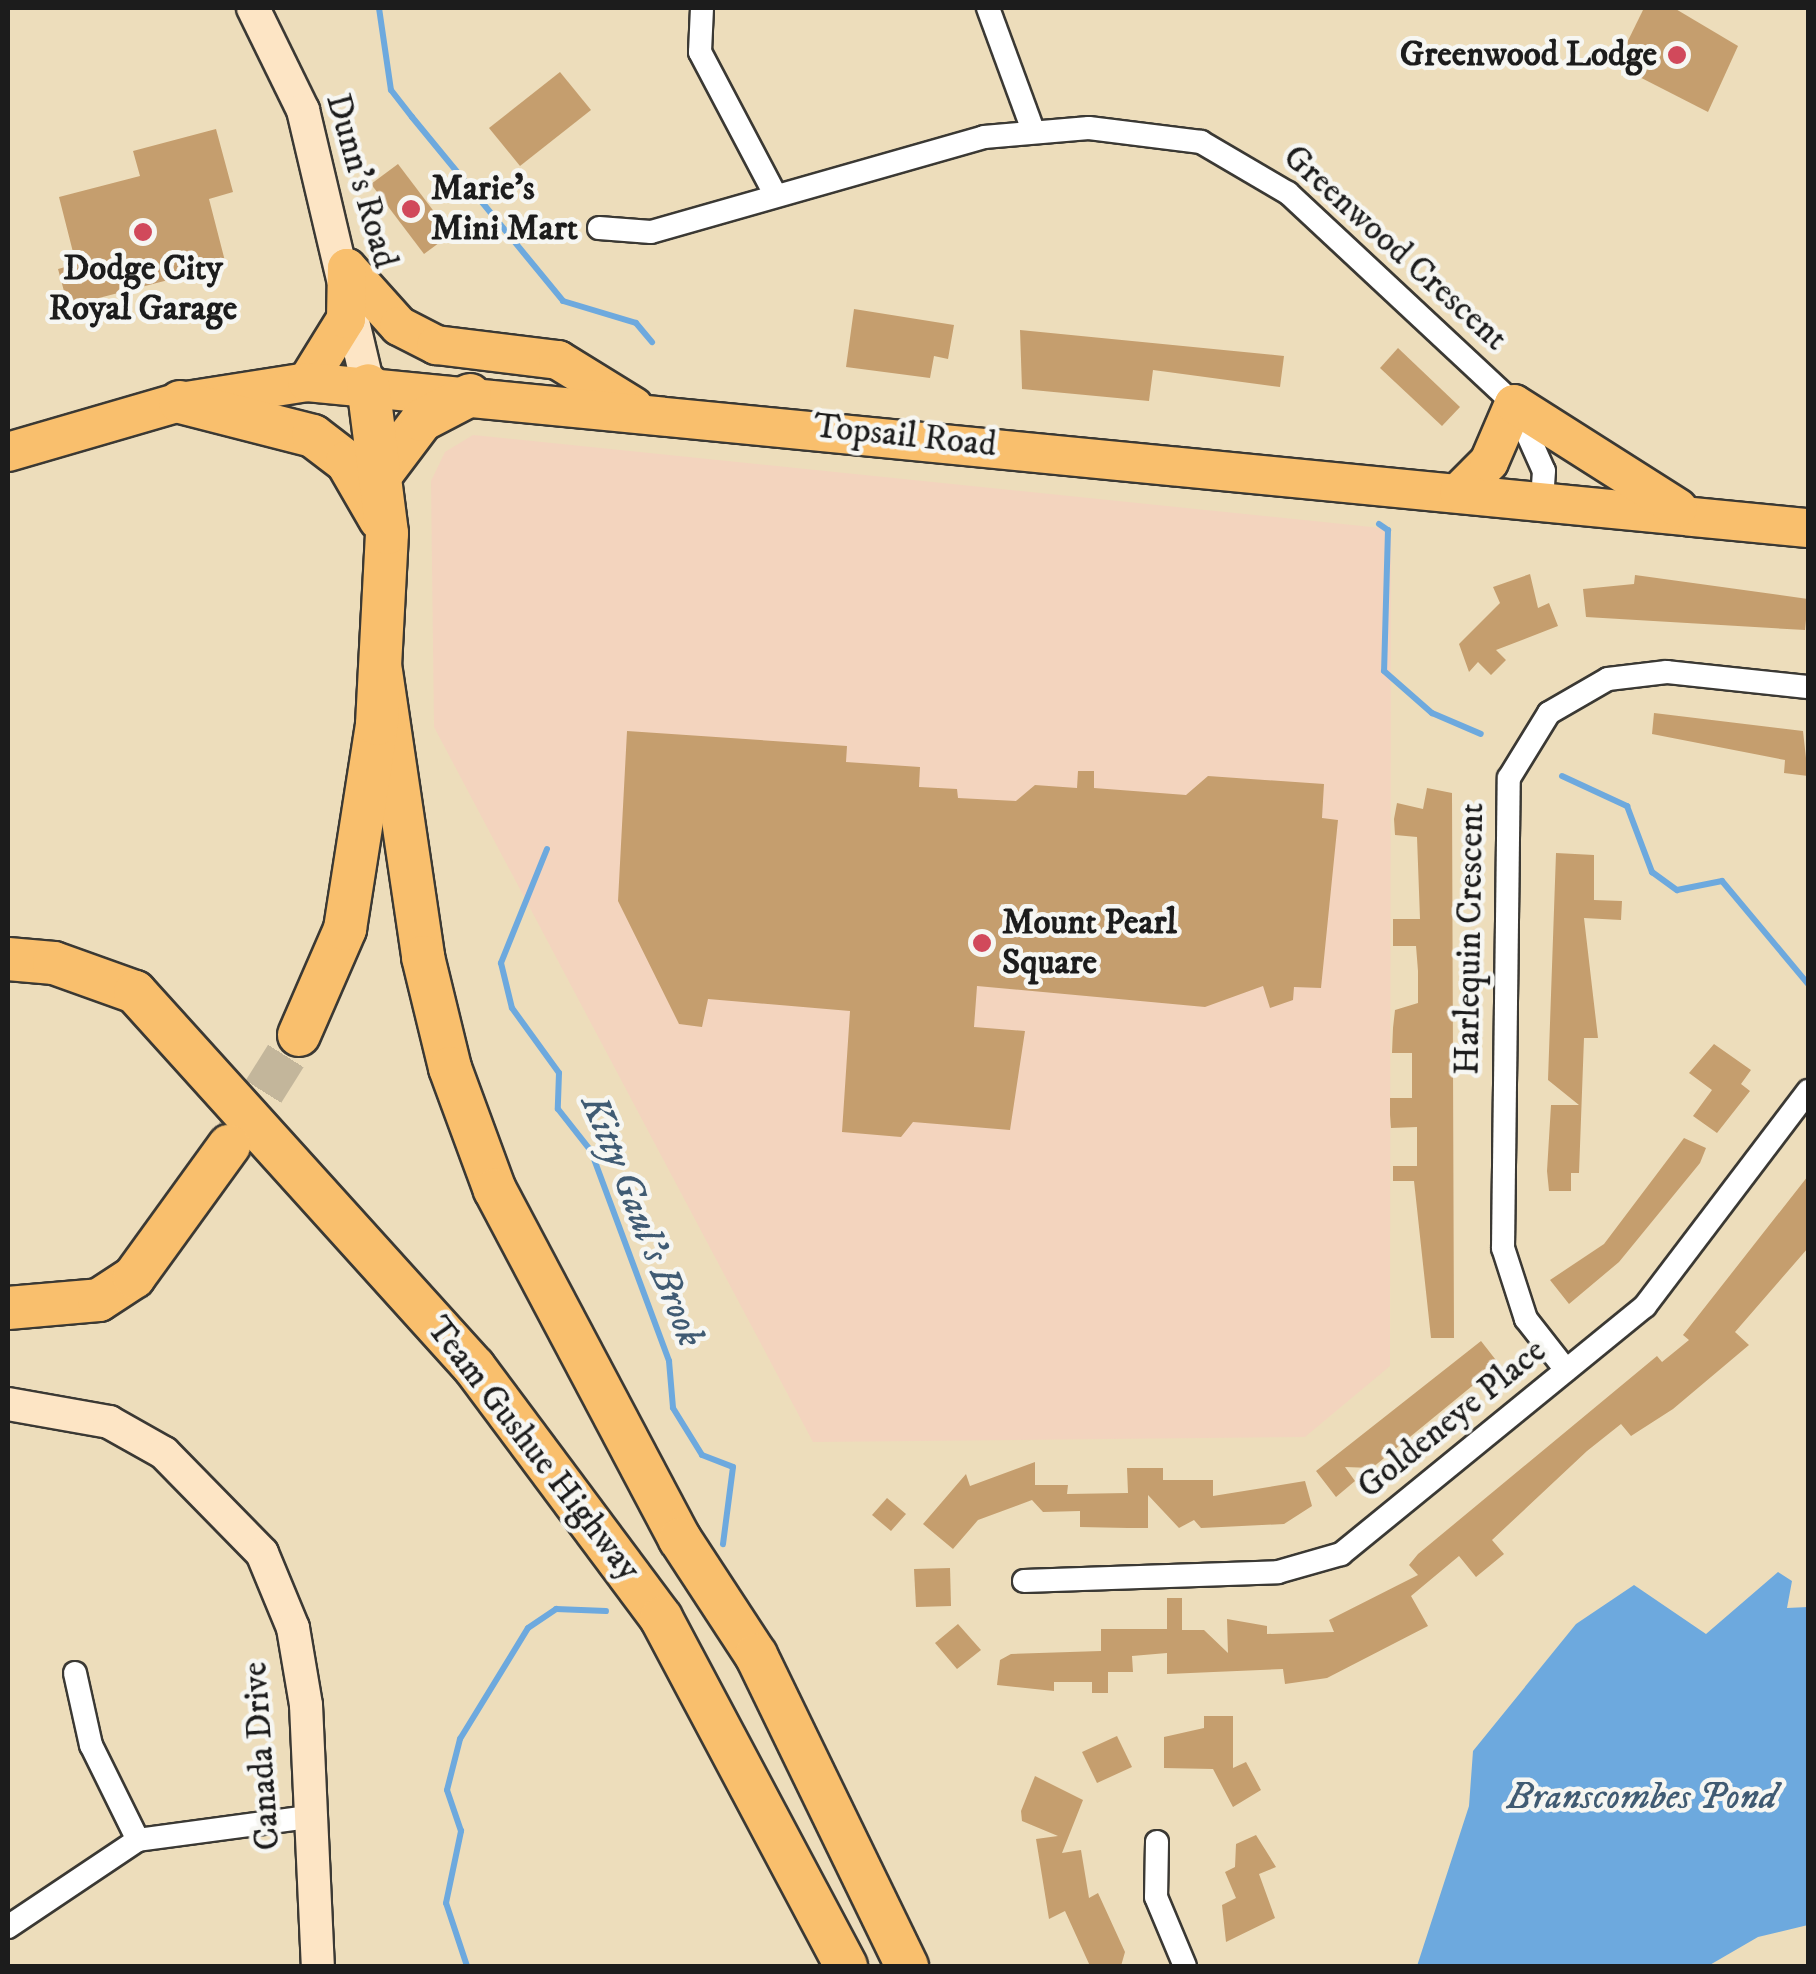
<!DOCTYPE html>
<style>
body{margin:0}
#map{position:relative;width:1816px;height:1974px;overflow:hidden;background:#edddbb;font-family:"IM FELL DW Pica",serif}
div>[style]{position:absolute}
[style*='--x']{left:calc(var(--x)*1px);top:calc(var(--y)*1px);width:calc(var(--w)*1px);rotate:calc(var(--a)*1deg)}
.built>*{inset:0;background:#f3d4be}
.water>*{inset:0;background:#6da9de}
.stream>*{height:6px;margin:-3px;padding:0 3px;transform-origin:3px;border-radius:3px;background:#6da9de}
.building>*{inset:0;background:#c59e6e}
.highway-tunnel>*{height:42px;margin-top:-21px;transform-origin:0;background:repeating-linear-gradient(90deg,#c3b69b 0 42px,transparent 0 63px)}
.roads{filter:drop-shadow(2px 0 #3b3934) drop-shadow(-2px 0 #3b3934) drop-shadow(0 2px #3b3934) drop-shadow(0 -2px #3b3934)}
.street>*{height:22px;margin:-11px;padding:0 11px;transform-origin:11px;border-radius:11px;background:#fff}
.secondary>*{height:32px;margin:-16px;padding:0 16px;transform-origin:16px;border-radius:16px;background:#fde5c5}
.primary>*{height:38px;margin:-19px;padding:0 19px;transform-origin:19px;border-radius:19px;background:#f9bf6d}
.highway>*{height:42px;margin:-21px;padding:0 21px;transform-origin:21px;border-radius:21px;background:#f9bf6d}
.dots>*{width:28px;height:28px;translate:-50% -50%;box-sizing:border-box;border:5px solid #f6f6f2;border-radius:50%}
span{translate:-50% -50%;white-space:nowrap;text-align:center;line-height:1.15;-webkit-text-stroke:9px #f6f6f2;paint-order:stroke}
.poi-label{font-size:35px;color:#1c1c1c;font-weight:700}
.right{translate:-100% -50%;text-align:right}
.left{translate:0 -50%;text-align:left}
.street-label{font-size:35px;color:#1c1c1c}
.water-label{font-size:38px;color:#405b73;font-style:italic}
.frame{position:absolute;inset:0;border:10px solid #1c1c1c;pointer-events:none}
</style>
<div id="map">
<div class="built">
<i style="clip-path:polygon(473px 435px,1391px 529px,1390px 1366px,1305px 1437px,813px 1442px,434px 727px,431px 481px,445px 452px)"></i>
</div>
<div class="water">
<i style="clip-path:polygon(1778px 1572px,1792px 1581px,1787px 1608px,1808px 1607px,1808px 1925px,1758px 1937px,1708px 1966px,1417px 1966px,1469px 1806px,1473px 1751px,1576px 1624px,1634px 1585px,1706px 1634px)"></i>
</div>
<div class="stream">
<i style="--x:379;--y:8;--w:83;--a:81.7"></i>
<i style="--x:391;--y:90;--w:34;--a:52"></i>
<i style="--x:412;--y:117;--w:238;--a:50.6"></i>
<i style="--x:563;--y:301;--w:76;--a:16.8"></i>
<i style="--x:636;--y:323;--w:25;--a:50"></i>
<i style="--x:1379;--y:524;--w:11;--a:34"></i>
<i style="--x:1388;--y:530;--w:141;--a:91.6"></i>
<i style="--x:1384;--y:671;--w:64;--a:41.2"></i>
<i style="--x:1432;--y:713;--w:53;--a:23.2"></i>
<i style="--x:1562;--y:776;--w:72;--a:24.8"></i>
<i style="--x:1627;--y:806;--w:71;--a:69.3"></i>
<i style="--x:1652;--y:872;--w:31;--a:36"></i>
<i style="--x:1677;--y:890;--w:46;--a:-11.3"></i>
<i style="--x:1722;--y:881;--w:134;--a:50.1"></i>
<i style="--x:547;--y:849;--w:123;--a:112"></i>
<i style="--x:501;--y:963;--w:46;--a:76.3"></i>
<i style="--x:512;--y:1008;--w:80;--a:54.1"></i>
<i style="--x:559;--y:1073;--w:36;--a:92"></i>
<i style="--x:558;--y:1109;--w:53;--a:51.8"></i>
<i style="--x:591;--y:1151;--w:224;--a:69.6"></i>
<i style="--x:669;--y:1361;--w:47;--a:85.1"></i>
<i style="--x:673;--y:1408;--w:55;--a:58.3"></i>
<i style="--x:702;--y:1455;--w:33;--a:21"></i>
<i style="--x:733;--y:1467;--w:78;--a:97.4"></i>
<i style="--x:467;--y:1966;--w:66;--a:-108.4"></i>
<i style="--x:446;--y:1903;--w:74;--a:-78.2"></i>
<i style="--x:461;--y:1831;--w:43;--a:-108.9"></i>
<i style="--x:447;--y:1790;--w:53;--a:-75.7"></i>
<i style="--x:460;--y:1739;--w:130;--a:-58.5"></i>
<i style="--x:528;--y:1628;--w:34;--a:-34"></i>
<i style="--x:556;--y:1609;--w:50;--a:2.3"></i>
</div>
<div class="building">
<i style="clip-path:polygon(1644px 8px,1674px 8px,1738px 46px,1708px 112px,1616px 65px)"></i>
<i style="clip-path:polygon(560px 72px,591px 110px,520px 166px,489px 128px)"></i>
<i style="clip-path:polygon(216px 129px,233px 192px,209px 199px,226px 265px,68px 306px,58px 269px,76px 264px,59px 197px,140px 176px,133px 151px)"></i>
<i style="clip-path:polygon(398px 164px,451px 234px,424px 254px,371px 184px)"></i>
<i style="clip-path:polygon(854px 309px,954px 325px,948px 359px,934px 356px,930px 378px,846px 367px)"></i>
<i style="clip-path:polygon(1020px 330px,1284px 356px,1280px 387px,1153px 370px,1149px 401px,1022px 389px)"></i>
<i style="clip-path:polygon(1398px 348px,1460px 407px,1442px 426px,1380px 368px)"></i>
<i style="clip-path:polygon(1530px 574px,1538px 608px,1549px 603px,1558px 626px,1496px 650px,1506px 660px,1491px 675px,1478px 662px,1469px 672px,1459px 644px,1500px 603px,1493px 587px)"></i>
<i style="clip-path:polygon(1635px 575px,1808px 599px,1805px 630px,1586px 617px,1583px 589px,1634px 584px)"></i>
<i style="clip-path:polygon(1654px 713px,1803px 731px,1808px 776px,1784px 773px,1785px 760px,1652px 734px)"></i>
<i style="clip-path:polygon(627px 731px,847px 746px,846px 762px,920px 767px,919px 787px,957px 789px,958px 798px,1016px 801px,1035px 785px,1077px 788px,1078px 771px,1094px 771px,1094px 788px,1186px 795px,1208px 776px,1324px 784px,1322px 818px,1338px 820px,1321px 988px,1294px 987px,1293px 1000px,1270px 1008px,1263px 986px,1205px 1007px,977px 986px,974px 1027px,1025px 1031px,1010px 1130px,913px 1122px,901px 1137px,842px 1132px,850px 1011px,708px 999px,702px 1027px,679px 1024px,618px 901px)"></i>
<i style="clip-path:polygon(1427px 788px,1452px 793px,1454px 1338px,1431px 1338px,1414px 1181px,1393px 1181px,1393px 1166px,1417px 1166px,1417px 1127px,1391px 1128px,1390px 1115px,1390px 1098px,1412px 1098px,1412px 1053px,1392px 1053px,1393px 1028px,1395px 1010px,1418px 1003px,1418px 971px,1416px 946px,1393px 946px,1393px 919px,1420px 919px,1417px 837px,1395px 835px,1394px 819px,1397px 803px,1423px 809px)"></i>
<i style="clip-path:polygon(1556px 853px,1594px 855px,1594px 900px,1622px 901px,1621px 920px,1584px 918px,1598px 1038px,1584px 1038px,1579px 1173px,1571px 1173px,1571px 1191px,1549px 1191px,1547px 1171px,1551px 1105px,1579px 1105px,1548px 1080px)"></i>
<i style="clip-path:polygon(1714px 1044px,1751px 1070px,1741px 1084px,1750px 1091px,1717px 1133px,1693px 1116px,1712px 1090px,1689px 1073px)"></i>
<i style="clip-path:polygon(1684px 1138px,1706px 1148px,1700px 1163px,1619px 1262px,1569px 1304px,1550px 1280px,1604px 1244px)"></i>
<i style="clip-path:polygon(1808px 1176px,1808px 1248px,1735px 1332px,1749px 1345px,1673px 1409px,1631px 1436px,1621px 1424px,1587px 1451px,1492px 1540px,1504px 1554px,1476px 1577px,1459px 1556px,1411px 1596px,1428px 1626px,1327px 1678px,1285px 1684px,1283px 1669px,1167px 1674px,1167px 1653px,1132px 1656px,1133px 1672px,1108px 1672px,1108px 1693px,1092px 1693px,1092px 1682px,1054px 1682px,1054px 1691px,997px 1685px,1000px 1660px,1011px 1654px,1101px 1651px,1101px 1629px,1167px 1629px,1167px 1598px,1182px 1598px,1182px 1630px,1204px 1630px,1228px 1653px,1227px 1619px,1267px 1626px,1267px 1634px,1334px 1632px,1329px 1620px,1418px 1575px,1409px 1565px,1418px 1554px,1657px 1356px,1662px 1362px,1689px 1340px,1683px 1335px)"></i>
<i style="clip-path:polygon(1481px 1341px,1499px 1364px,1372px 1468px,1345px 1467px,1355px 1481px,1336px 1497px,1316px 1471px)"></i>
<i style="clip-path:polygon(1035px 1462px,1035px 1485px,1068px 1485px,1067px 1494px,1128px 1493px,1127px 1468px,1163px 1468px,1163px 1480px,1213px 1480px,1213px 1496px,1305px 1481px,1312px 1506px,1284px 1524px,1201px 1528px,1194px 1520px,1179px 1528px,1148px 1495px,1148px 1528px,1128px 1528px,1080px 1527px,1080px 1511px,1043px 1512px,1032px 1500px,978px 1520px,953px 1549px,923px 1524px,966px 1474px,970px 1486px)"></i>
<i style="clip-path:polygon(887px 1498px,906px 1514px,891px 1531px,872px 1515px)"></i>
<i style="clip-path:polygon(950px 1568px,951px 1606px,916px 1607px,914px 1569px)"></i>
<i style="clip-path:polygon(958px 1624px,981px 1650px,957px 1669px,935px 1643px)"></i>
<i style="clip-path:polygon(1204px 1716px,1233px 1716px,1233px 1768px,1246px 1762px,1261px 1790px,1233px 1807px,1213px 1769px,1164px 1768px,1164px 1737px,1204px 1728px)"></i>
<i style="clip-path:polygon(1117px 1736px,1132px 1767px,1097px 1783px,1082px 1752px)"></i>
<i style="clip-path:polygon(1035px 1776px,1083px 1800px,1062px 1853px,1081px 1850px,1089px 1898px,1098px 1893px,1125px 1952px,1121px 1966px,1090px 1966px,1065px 1911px,1049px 1919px,1036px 1839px,1058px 1836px,1022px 1821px,1021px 1811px)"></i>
<i style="clip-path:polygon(1256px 1835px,1276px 1867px,1259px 1874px,1275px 1918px,1226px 1942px,1222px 1905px,1236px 1898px,1225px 1872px,1235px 1867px,1236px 1844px)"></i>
</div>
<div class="highway-tunnel">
<i style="--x:230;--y:1145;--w:130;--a:-57.9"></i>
</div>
<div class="roads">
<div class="street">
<i style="--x:702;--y:8;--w:44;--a:92.6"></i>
<i style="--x:700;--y:52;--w:161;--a:62.2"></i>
<i style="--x:988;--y:8;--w:130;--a:69.8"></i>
<i style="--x:599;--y:228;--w:52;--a:4.4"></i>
<i style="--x:651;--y:232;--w:346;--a:-15.9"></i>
<i style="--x:984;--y:137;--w:105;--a:-4.9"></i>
<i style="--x:1089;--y:128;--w:113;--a:7.1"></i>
<i style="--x:1201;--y:142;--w:101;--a:30.4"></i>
<i style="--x:1288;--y:193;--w:309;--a:43"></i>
<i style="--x:1514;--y:404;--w:73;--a:65.9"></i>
<i style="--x:1544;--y:471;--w:28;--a:94"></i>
<i style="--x:1566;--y:1370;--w:65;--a:-128.1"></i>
<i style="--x:1526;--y:1319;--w:75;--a:-107.9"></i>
<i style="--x:1503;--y:1248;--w:470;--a:-89.3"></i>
<i style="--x:1509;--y:778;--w:76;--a:-58.4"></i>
<i style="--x:1549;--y:713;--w:68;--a:-30"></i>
<i style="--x:1608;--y:679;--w:59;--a:-6.8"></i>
<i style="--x:1667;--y:672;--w:142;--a:6.1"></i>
<i style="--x:1024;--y:1581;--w:254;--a:-2"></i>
<i style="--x:1278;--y:1572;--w:66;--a:-15.9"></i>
<i style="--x:1341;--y:1554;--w:392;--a:-39.2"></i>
<i style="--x:1645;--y:1306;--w:270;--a:-52.8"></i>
<i style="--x:75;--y:1673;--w:74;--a:77.5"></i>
<i style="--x:91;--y:1745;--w:106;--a:63.7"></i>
<i style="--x:1157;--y:1842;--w:55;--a:91"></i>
<i style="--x:1156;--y:1897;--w:75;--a:67.2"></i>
<i style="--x:8;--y:1927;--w:156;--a:-33.8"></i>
<i style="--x:138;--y:1840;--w:172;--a:-7.7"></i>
</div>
<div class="secondary">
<i style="--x:253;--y:8;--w:114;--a:63.9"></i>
<i style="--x:303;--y:110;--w:283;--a:76.7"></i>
<i style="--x:8;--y:1404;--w:103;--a:10.1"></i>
<i style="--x:109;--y:1422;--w:63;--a:29.4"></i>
<i style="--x:164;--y:1453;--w:140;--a:45.6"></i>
<i style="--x:262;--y:1553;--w:81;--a:67.5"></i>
<i style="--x:293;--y:1628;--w:78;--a:80.4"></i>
<i style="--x:306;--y:1705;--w:261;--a:87.4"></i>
</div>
<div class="primary">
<i style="--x:347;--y:268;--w:78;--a:48.1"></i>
<i style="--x:399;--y:326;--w:42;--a:27.2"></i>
<i style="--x:436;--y:345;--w:123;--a:7"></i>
<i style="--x:558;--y:360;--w:89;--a:31.7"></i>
<i style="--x:307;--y:382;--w:74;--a:-58.2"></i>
<i style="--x:346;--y:319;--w:51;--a:-88.9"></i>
<i style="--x:8;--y:452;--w:179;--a:-16.2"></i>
<i style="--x:180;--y:402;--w:129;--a:-8.9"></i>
<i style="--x:307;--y:382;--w:1508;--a:5.56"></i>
<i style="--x:1459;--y:492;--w:42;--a:-45"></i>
<i style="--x:1489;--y:462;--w:63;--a:-66.7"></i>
<i style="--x:1514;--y:404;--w:194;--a:32.4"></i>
</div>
<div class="highway">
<i style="--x:180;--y:402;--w:137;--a:14.3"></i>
<i style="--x:313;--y:436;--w:43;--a:37.4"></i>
<i style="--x:347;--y:462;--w:66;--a:59.9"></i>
<i style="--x:382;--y:473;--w:66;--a:-53"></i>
<i style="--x:422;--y:420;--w:54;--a:-27.5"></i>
<i style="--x:381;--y:671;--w:289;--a:81.6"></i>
<i style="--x:423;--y:957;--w:114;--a:76.3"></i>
<i style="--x:450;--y:1068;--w:130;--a:69.8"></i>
<i style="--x:495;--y:1190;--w:395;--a:62.1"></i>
<i style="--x:680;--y:1539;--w:139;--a:56.8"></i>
<i style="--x:756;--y:1655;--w:346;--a:64.1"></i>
<i style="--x:8;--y:959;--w:46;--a:5"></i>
<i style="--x:54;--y:963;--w:86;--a:19.7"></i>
<i style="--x:135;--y:992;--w:506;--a:47.89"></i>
<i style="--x:474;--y:1367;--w:313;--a:53.3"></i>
<i style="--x:661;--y:1618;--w:394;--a:62"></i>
<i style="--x:299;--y:1035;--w:116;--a:-66.5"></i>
<i style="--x:345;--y:929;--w:207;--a:-81.1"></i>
<i style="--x:377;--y:724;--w:191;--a:-87"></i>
<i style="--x:387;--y:533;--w:149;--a:-97.3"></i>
<i style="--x:8;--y:1308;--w:91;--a:-5"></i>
<i style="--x:99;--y:1300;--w:42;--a:-33.3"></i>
<i style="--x:134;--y:1277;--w:162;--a:-54.1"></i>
</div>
</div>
<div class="dots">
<i style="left:1677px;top:55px;background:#d1495b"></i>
<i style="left:411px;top:209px;background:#d1495b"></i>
<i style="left:143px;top:232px;background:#d1495b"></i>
<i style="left:982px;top:943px;background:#d1495b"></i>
</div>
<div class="poi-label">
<span class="right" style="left:1657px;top:55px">Greenwood Lodge</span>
<span class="left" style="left:431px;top:209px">Marie's<br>Mini Mart</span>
<span style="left:143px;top:289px">Dodge City<br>Royal Garage</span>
<span class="left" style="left:1002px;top:943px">Mount Pearl<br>Square</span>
</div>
<div class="street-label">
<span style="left:361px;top:181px;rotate:74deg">Dunn's Road</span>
<span style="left:1395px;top:248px;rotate:42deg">Greenwood Crescent</span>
<span style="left:905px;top:436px;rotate:6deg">Topsail Road</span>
<span style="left:1470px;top:939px;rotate:-89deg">Harlequin Crescent</span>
<span style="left:1452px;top:1419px;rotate:-39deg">Goldeneye Place</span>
<span style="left:533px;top:1449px;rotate:52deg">Team Gushue Highway</span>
<span style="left:262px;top:1756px;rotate:-94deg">Canada Drive</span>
</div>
<div class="water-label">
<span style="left:641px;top:1221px;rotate:68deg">Kitty Gaul's Brook</span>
<span style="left:1642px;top:1798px">Branscombes Pond</span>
</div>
<div class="frame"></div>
</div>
